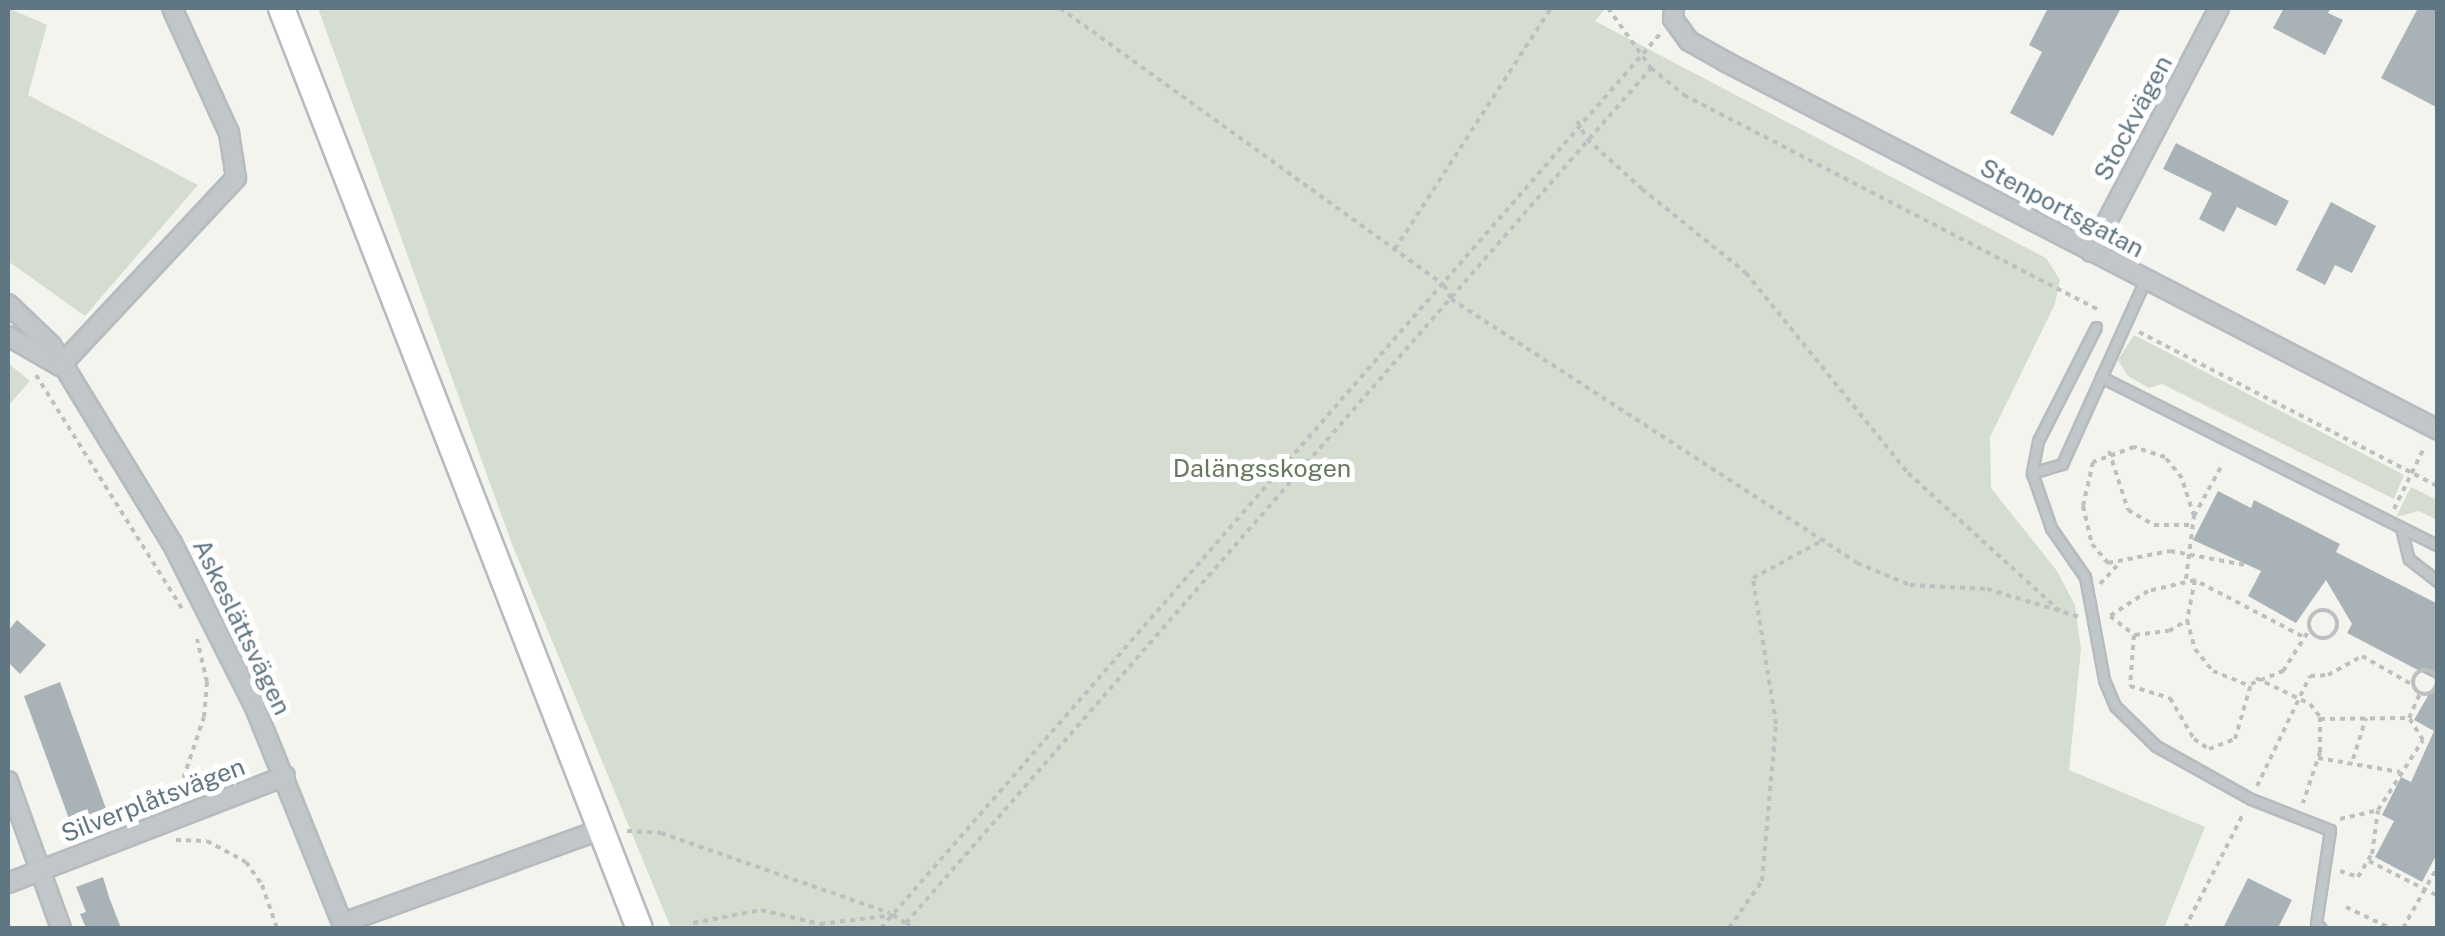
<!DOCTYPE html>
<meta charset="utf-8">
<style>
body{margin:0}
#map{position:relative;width:2445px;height:936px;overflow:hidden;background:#f4f4ef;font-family:"Public Sans",sans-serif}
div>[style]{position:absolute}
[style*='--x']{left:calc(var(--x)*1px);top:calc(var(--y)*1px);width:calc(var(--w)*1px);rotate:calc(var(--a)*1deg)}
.green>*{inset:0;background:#d5dcd0}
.building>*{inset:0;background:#a9b3b7}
.path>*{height:4px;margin-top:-2px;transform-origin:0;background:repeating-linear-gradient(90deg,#bdbfc1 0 5px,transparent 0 10px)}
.path>.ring{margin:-2px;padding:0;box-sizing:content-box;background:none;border:4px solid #bdbfc1;border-radius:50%}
.roads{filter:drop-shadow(2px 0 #b5bbbf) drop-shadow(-2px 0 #b5bbbf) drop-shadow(0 2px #b5bbbf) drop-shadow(0 -2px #b5bbbf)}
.lane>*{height:9px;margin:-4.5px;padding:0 4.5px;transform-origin:4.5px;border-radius:4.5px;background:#c1c6c8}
.street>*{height:18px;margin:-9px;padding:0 9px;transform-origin:9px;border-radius:9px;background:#c1c6c8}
.secondary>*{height:25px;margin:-12.5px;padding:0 12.5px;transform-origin:12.5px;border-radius:12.5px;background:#fff}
span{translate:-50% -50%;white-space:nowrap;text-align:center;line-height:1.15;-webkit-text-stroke:10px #fff;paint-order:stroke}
.street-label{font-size:25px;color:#617683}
.park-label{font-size:25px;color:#677a60}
.frame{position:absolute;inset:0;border:10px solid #617683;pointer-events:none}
</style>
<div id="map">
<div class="green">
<i style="clip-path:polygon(8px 8px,47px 25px,28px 95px,198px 185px,85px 316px,8px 261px)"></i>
<i style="clip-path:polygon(318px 8px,1606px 8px,1595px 21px,2046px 258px,2060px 280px,2055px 304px,1990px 437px,1991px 488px,2057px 571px,2075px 605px,2081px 649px,2069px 770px,2205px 827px,2164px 928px,671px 928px,512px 544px)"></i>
<i style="clip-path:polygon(2134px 335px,2404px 475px,2394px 499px,2162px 384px,2149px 388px,2128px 376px,2118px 360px)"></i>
<i style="clip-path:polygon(8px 363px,30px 381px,8px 406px)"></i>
<i style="clip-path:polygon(2411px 487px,2437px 500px,2437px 520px,2419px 511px,2396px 517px)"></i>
</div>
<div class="building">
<i style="clip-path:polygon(2048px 8px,2121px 8px,2053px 136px,2010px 113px,2042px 52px,2029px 45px)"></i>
<i style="clip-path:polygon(2284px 8px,2331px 8px,2328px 13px,2343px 20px,2325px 55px,2273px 28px)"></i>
<i style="clip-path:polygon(2418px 8px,2438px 8px,2438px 108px,2381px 78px)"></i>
<i style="clip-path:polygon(2176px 143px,2289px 201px,2276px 226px,2237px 207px,2224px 232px,2199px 219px,2212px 193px,2163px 169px)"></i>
<i style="clip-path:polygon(2331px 202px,2376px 226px,2352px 273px,2335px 265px,2325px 285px,2296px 270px)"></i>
<i style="clip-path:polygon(2218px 491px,2251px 508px,2254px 500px,2340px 544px,2336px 552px,2438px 604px,2438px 852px,2422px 882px,2375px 857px,2394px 821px,2382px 815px,2401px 777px,2411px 782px,2434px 731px,2414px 720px,2437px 680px,2347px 633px,2352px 624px,2326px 580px,2296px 623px,2248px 596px,2261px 571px,2193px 540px)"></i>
<i style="clip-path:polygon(17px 620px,46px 645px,20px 674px,8px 662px,8px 631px)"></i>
<i style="clip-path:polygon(60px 682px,108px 814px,72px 827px,24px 696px)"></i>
<i style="clip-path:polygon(103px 877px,109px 897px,121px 928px,86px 928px,80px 914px,86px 912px,76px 887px)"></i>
<i style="clip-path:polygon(2248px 878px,2292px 900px,2278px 928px,2223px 928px)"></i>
</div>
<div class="path">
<i style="--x:1060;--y:8;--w:473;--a:35.8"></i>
<i style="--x:1444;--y:285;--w:16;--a:63"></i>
<i style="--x:1451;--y:299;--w:484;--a:33"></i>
<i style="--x:1857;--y:563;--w:57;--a:22.5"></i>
<i style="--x:1910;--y:585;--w:77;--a:3"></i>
<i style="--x:1987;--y:589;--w:97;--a:16.8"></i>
<i style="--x:1608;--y:8;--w:74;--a:54.4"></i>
<i style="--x:1651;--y:68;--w:43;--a:39.3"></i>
<i style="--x:1684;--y:95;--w:469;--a:27.4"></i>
<i style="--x:1577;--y:121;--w:21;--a:61"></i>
<i style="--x:1587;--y:139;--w:74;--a:42.3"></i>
<i style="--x:1642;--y:189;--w:134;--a:38.9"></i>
<i style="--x:1746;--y:273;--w:257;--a:51"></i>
<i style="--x:1908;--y:473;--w:210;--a:42.3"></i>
<i style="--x:1395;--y:249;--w:287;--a:-57.1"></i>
<i style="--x:2139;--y:332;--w:336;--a:27.3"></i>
<i style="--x:36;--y:375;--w:276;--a:58"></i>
<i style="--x:2109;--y:451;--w:62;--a:72.1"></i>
<i style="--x:2128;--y:510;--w:30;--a:30"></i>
<i style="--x:2154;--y:525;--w:38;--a:0"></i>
<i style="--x:2394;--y:509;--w:70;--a:-63.8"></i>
<i style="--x:2194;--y:516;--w:40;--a:-108"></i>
<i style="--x:2182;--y:478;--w:27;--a:-129"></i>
<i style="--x:2165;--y:457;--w:33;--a:-162"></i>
<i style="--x:2134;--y:447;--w:44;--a:159.9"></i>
<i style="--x:2093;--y:462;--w:45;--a:102.8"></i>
<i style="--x:2083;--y:506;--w:39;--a:77"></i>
<i style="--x:2092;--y:544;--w:25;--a:50"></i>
<i style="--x:2108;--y:563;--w:63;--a:-11"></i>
<i style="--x:2170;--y:551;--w:76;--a:10.6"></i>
<i style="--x:2186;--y:579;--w:64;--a:-82.8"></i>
<i style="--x:2194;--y:516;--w:60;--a:-61.3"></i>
<i style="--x:2195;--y:580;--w:41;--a:101.3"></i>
<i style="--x:2187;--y:620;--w:30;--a:75"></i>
<i style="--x:2195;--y:649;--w:28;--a:51"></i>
<i style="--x:2213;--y:671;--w:40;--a:22"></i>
<i style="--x:2100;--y:584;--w:25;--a:-47"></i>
<i class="ring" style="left:2309px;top:610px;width:24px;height:24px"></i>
<i style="--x:2135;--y:635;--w:34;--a:-7"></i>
<i style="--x:2169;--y:631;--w:21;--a:-31"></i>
<i style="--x:2302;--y:636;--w:121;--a:-152.4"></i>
<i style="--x:2195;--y:580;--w:48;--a:166.8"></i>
<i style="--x:2148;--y:591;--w:45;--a:146.7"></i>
<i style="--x:2110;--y:616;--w:31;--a:38"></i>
<i style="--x:2134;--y:635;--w:51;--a:94.5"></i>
<i style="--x:2130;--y:686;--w:42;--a:16.7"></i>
<i style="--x:2170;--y:698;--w:48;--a:59.7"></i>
<i style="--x:2194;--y:739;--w:18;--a:34"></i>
<i style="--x:2209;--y:749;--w:28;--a:-21"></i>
<i style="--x:2235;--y:739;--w:57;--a:-73.8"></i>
<i style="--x:2251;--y:684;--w:35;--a:-22"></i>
<i style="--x:2283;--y:671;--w:50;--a:-57.3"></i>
<i class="ring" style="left:2413px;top:670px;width:20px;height:20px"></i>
<i style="--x:2256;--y:678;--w:60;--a:25.7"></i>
<i style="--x:2310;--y:704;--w:16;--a:52"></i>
<i style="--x:2320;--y:717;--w:35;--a:90"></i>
<i style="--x:2320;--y:752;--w:54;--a:108.4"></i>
<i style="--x:2320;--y:719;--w:89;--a:-0.6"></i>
<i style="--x:2318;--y:758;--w:83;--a:9.7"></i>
<i style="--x:2353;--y:759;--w:43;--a:-72.4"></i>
<i style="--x:2257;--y:786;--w:122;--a:-64.3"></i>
<i style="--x:2310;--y:676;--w:18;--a:-3"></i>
<i style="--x:2328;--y:675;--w:39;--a:-29"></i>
<i style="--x:2362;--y:656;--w:59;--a:29.6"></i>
<i style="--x:177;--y:797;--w:84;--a:-71.4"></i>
<i style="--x:204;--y:717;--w:35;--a:-85"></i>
<i style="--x:207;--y:682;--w:44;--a:-103.1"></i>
<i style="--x:2340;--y:819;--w:39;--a:-13"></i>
<i style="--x:627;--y:831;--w:34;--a:3"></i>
<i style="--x:661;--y:833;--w:242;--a:19.3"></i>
<i style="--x:176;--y:840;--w:31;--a:2"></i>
<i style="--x:207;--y:841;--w:44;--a:28.3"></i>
<i style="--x:246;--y:862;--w:28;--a:55"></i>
<i style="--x:262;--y:885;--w:46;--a:70.8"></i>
<i style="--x:2369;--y:861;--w:77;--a:26.9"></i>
<i style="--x:2340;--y:871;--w:19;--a:18"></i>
<i style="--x:2358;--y:877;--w:27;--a:-59"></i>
<i style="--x:2372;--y:854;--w:44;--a:-82.2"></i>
<i style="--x:2378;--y:810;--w:83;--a:-57.3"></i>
<i style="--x:2423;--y:740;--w:26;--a:-122"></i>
<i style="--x:2409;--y:718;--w:27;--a:-66"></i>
<i style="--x:2346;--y:907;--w:49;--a:25.5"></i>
<i style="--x:693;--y:923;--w:69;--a:-10.8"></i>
<i style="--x:761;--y:910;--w:61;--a:13.3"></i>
<i style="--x:820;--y:924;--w:74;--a:-7"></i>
<i style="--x:893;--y:915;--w:15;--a:32"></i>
<i style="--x:906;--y:923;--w:1134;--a:-48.93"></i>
<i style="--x:906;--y:923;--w:13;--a:23"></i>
<i style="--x:881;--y:928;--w:1186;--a:-48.93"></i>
<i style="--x:1729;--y:928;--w:57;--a:-54.9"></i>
<i style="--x:1762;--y:881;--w:158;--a:-84.9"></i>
<i style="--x:1776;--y:724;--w:148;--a:-99"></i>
<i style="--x:1753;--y:578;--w:82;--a:-28.4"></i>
<i style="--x:2185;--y:928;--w:130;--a:-63"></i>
<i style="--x:2403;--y:928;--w:71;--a:-60.6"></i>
</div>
<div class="roads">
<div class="lane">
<i style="--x:2096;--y:327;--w:128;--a:117"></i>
<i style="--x:2038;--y:441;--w:33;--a:101"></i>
<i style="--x:2032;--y:473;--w:58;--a:70.9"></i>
<i style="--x:2051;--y:528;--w:60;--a:55.2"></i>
<i style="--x:2085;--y:577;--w:105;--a:79.5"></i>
<i style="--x:2104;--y:680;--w:28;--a:67"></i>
<i style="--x:2115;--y:706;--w:57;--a:44.3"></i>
<i style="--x:2156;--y:746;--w:109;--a:29.2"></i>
<i style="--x:2251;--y:799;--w:85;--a:21.4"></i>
<i style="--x:2330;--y:830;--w:95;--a:98.5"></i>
<i style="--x:2316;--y:924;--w:6;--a:39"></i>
<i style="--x:2101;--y:377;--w:377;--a:26.6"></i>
<i style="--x:2032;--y:473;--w:31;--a:-17"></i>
<i style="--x:2062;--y:464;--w:202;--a:-65.7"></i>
<i style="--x:2401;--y:528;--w:32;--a:76"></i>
<i style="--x:2409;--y:559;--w:37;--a:38"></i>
</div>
<div class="street">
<i style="--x:1674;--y:8;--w:11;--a:95"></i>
<i style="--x:1673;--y:19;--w:27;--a:54"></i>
<i style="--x:1689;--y:41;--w:45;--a:29.4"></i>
<i style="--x:1728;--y:63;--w:799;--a:27.33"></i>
<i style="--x:2091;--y:252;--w:276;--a:-62.3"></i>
<i style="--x:8;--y:304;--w:59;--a:43.6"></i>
<i style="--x:51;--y:345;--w:232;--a:58.6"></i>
<i style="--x:172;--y:543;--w:182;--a:63.2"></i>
<i style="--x:254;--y:705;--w:240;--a:68"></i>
<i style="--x:8;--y:336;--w:60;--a:30"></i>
<i style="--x:60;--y:366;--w:258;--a:-46.9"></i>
<i style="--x:236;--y:178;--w:46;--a:-98.8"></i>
<i style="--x:229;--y:133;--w:137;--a:-114.5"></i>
<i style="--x:8;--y:781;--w:156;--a:70.2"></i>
<i style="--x:8;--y:883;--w:297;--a:-21.1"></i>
<i style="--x:343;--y:923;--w:276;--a:-19.9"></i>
</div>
<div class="secondary">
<i style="--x:281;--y:8;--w:987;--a:68.74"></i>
</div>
</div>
<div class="street-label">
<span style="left:2133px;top:118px;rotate:-62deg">Stockvägen</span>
<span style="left:2062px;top:208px;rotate:28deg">Stenportsgatan</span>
<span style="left:242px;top:627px;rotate:64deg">Askeslättsvägen</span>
<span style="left:153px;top:800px;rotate:-21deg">Silverplåtsvägen</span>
</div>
<div class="park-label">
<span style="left:1262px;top:468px">Dalängsskogen</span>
</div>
<div class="frame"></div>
</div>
